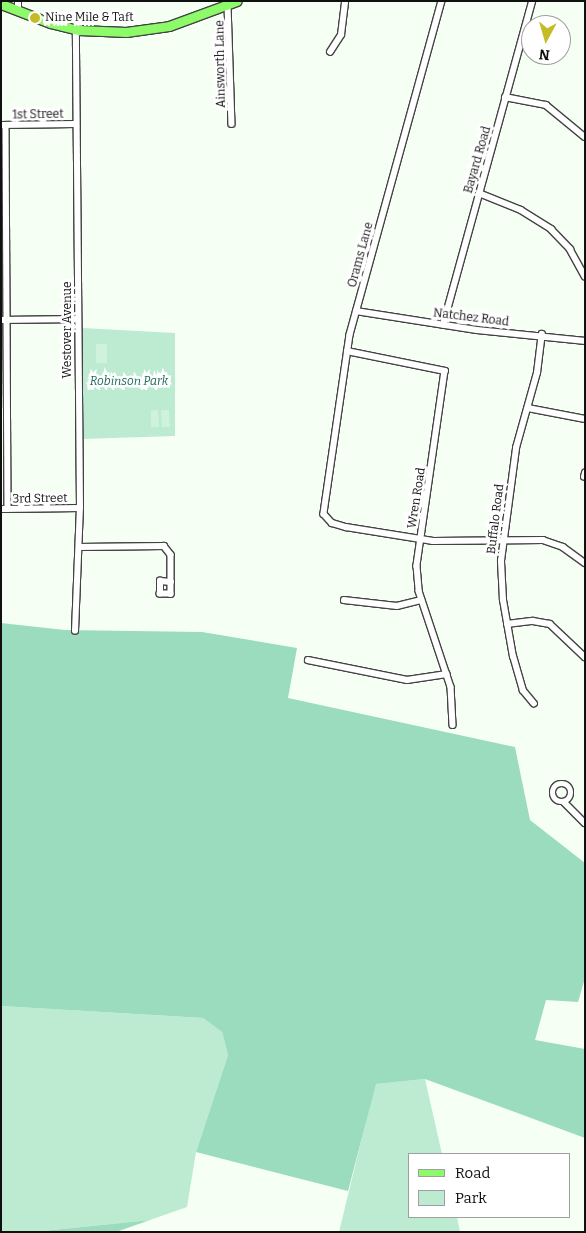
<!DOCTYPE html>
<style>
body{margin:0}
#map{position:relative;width:586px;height:1233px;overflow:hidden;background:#f6fff4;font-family:Bitter,serif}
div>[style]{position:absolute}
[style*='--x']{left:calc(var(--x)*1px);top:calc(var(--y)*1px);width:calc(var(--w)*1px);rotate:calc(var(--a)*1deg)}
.green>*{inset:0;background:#bcebd2}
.forest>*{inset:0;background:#9bdcbe}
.pitch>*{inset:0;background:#cef2da}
.roads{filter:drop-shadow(1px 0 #434343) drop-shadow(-1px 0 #434343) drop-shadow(0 1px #434343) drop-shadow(0 -1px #434343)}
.minor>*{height:5.5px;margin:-2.75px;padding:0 2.75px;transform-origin:2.75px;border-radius:2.75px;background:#fff}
.minor>.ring{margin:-2.75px;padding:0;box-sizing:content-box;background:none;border:5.5px solid #fff;border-radius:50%}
.primary>*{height:9px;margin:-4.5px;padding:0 4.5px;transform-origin:4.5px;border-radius:4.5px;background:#8dfa69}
.dots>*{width:14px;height:14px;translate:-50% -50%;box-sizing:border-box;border:2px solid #fff;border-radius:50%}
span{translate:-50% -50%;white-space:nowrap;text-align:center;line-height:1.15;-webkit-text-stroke:5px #fff;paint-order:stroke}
.poi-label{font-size:12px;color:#101010}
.left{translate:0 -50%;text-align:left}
.street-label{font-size:12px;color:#101010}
.park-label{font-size:12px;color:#1e6a5a;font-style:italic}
.frame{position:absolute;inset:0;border:2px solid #101010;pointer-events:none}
.legend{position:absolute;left:408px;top:1153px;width:162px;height:65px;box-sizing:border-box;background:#fff;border:1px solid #9f9f9f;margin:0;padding:6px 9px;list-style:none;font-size:15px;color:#101010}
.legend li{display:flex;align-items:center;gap:10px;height:25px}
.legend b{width:25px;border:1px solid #9f9f9f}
.north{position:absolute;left:521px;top:15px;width:50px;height:50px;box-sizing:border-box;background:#fff;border:1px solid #9f9f9f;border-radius:50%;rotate:186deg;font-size:14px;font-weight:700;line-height:20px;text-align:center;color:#101010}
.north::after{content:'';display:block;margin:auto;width:18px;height:22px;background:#c4bb25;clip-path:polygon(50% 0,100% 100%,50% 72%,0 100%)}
</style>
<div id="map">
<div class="green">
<i style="clip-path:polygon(82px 328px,175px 333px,175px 436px,82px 439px)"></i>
<i style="clip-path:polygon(1px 1006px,203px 1018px,222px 1032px,228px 1055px,196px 1152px,187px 1207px,150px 1220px,33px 1232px,1px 1232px)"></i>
<i style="clip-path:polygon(425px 1079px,442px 1154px,410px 1154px,410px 1217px,457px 1217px,460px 1232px,339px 1232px,375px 1084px)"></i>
</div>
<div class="forest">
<i style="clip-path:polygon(1px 623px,65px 630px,202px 632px,297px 648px,288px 698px,515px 747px,530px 820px,585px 863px,585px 978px,578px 1002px,546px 1000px,535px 1040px,585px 1049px,585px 1138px,425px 1079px,376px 1084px,348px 1191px,196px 1152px,228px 1055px,222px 1032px,203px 1018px,1px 1006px)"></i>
<i style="clip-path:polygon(150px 1220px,116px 1232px,33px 1232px)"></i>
</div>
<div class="pitch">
<i style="clip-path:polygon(96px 344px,107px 344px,107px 363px,96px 363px)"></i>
<i style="clip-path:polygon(151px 410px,158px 410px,159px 427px,151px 427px)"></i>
<i style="clip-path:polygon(161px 410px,169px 410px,170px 427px,162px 427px)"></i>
</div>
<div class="roads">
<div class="minor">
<i style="--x:442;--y:1;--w:346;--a:105.4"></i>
<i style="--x:350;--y:335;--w:181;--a:98.3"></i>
<i style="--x:324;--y:514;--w:12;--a:48"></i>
<i style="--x:332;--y:523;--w:15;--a:16"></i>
<i style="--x:346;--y:527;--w:88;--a:9.1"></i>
<i style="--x:433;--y:541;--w:110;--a:-0.5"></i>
<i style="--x:543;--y:540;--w:21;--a:19"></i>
<i style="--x:563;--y:547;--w:27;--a:36"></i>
<i style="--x:228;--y:5;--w:119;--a:88.1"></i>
<i style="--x:18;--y:12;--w:11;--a:-90"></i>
<i style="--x:330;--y:52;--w:20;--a:-57"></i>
<i style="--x:341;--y:35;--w:34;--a:-83"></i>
<i style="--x:505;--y:97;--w:42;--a:11"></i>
<i style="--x:546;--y:105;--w:50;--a:39.4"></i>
<i style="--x:1;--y:125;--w:74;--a:-0.8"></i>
<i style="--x:6;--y:125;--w:384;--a:89.7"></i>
<i style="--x:479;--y:193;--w:45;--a:22"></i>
<i style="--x:521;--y:210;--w:36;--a:32"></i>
<i style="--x:551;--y:229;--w:28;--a:46"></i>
<i style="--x:570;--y:249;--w:31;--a:61"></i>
<i style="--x:356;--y:311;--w:122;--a:8.9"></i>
<i style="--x:477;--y:330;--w:109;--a:5.8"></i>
<i style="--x:1;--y:320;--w:77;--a:-0.7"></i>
<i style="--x:443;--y:325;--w:336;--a:-74.6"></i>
<i style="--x:347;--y:351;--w:100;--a:11.5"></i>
<i style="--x:445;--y:371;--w:197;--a:98.2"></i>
<i style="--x:417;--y:566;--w:25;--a:85"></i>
<i style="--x:419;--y:591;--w:101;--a:71.6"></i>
<i style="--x:451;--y:687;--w:38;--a:87"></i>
<i style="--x:528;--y:408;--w:58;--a:10.9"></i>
<i style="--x:584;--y:477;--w:4;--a:-76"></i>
<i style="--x:1;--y:509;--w:79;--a:-0.7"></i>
<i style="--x:79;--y:547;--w:85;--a:-0.7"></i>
<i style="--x:164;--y:546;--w:11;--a:52"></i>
<i style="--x:171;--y:555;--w:39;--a:90"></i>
<i style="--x:171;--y:594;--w:11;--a:180"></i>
<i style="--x:160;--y:594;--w:13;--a:-90"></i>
<i style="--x:160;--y:581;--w:11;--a:5"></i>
<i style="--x:344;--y:600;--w:53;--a:6.5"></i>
<i style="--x:397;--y:606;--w:25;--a:-14"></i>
<i style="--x:507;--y:624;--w:26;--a:-7"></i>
<i style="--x:533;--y:621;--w:17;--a:10"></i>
<i style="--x:550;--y:624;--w:48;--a:43.3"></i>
<i style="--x:75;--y:631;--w:123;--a:-87.7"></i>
<i style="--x:80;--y:508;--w:479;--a:-90.5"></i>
<i style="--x:308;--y:660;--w:101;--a:11.4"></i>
<i style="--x:407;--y:680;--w:40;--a:-8.5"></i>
<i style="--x:534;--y:704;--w:17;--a:-130"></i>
<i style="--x:523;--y:691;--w:35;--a:-106"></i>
<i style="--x:513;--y:657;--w:58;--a:-100"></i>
<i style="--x:503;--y:600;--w:39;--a:-93"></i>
<i style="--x:501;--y:561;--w:114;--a:-82.4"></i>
<i style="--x:516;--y:448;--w:78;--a:-74.4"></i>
<i style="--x:537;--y:373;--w:39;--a:-83"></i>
<i class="ring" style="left:553px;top:784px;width:12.5px;height:12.5px"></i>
<i style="--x:565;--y:803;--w:28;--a:45"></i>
</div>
<div class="primary">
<i style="--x:1;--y:4;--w:53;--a:21.2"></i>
<i style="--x:50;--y:23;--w:30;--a:14"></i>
<i style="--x:79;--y:30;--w:47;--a:2.4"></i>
<i style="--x:126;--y:32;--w:43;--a:-7.9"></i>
<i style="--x:169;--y:26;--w:72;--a:-20.2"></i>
</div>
</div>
<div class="dots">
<i style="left:35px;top:18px;background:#c4bb25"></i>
</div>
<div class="poi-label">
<span class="left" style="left:45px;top:18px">Nine Mile &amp; Taft</span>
</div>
<div class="street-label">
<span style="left:221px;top:64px;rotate:-91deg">Ainsworth Lane</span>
<span style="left:38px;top:115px;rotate:-1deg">1st Street</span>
<span style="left:478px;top:160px;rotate:-74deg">Bayard Road</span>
<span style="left:361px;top:255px;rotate:-75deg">Orams Lane</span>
<span style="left:471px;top:318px;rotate:7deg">Natchez Road</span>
<span style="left:68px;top:330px;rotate:-90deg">Westover Avenue</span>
<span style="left:417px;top:498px;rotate:-81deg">Wren Road</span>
<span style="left:40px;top:499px;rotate:-1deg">3rd Street</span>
<span style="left:496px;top:519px;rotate:-83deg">Buffalo Road</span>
</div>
<div class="park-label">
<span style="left:129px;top:382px">Robinson Park</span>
</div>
<div class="frame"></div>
<ul class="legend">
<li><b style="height:6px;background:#8dfa69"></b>Road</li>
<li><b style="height:14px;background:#bcebd2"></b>Park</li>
</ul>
<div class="north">N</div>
</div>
